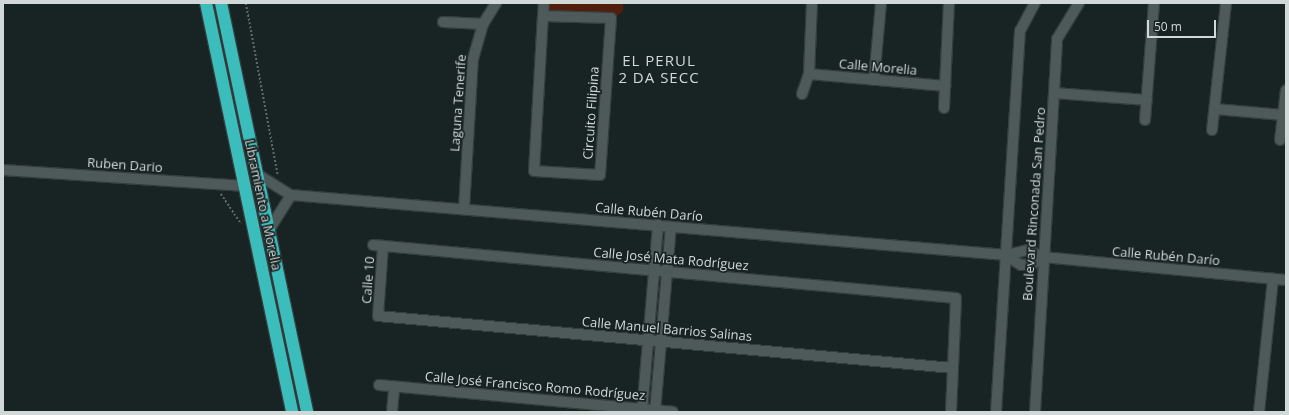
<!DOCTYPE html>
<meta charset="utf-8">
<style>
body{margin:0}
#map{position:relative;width:1289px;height:415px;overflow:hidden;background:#182323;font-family:"Open Sans",sans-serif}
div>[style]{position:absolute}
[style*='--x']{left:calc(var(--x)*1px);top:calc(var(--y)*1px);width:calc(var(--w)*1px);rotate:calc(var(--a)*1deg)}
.green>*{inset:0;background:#511e0c}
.path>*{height:1.5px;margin-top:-0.75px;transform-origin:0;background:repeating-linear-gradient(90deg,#606969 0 2px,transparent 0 4px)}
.roads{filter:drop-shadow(1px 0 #353d3d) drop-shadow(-1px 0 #353d3d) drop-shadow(0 1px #353d3d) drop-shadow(0 -1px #353d3d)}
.minor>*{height:10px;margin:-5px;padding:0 5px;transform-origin:5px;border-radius:5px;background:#4e5a5a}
.highway>*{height:12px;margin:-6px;padding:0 6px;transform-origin:6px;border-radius:6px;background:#3bbdbc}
span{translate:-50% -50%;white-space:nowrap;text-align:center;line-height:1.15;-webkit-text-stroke:3.5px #182323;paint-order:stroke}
.street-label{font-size:13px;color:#d1d8d8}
.quarter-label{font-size:15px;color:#d1d8d8;letter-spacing:1px}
.frame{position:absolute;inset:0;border:4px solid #d1d8d8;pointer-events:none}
.scale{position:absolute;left:1147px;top:20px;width:69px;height:18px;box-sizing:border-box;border:2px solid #d1d8d8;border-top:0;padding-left:5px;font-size:12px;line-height:14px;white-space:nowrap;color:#d1d8d8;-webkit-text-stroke:3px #182323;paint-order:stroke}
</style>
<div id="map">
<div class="green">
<i style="clip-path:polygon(549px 3px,623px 3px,623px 11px,616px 17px,548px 14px)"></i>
</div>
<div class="path">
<i style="--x:246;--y:3;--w:176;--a:79.5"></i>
<i style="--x:221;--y:194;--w:36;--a:56"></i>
</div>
<div class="roads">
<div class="minor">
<i style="--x:543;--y:16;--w:68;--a:1.7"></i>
<i style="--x:611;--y:18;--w:157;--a:94"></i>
<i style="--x:600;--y:175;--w:66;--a:-176.5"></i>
<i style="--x:534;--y:171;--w:155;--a:-86.7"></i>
<i style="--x:543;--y:16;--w:13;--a:-86"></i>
<i style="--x:443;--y:22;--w:40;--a:2.9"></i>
<i style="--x:809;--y:74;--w:137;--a:5"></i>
<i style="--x:874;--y:80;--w:77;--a:-84.8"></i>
<i style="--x:1054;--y:93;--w:93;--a:4.3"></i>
<i style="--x:802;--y:94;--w:21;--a:-71"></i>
<i style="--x:809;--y:74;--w:71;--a:-87.6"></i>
<i style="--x:944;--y:108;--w:105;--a:-87.3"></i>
<i style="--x:1215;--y:109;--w:68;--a:5"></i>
<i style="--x:1145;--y:120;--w:117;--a:-85.6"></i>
<i style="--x:1212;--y:130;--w:128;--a:-83.7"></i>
<i style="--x:1280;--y:140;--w:50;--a:-83.2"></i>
<i style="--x:3;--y:170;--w:243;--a:3.8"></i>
<i style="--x:257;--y:174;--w:40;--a:32"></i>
<i style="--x:291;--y:195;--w:718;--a:4.8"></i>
<i style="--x:1006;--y:255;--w:23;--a:-13"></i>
<i style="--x:1028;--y:250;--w:17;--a:25"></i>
<i style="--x:1043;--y:257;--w:244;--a:5.4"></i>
<i style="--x:464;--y:209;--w:150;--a:-86.6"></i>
<i style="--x:473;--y:59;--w:36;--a:-74"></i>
<i style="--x:483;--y:24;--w:25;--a:-58"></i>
<i style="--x:269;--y:230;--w:41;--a:-57.8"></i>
<i style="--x:373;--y:245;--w:585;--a:5.19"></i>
<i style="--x:956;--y:298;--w:114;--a:92.5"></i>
<i style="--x:383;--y:246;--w:70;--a:94.1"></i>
<i style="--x:378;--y:316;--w:577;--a:5.17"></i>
<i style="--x:1006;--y:255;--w:18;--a:34"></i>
<i style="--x:1021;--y:265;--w:12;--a:-5"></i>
<i style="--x:1033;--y:264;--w:12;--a:-35"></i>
<i style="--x:379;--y:385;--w:295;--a:5.2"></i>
<i style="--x:392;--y:412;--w:25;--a:-85"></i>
<i style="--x:642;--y:412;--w:188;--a:-85.1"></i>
<i style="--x:655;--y:412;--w:186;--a:-85.1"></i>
<i style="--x:996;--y:412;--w:382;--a:-86.4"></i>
<i style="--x:1020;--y:31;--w:32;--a:-62"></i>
<i style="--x:1035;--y:412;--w:374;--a:-86.6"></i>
<i style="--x:1057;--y:39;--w:42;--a:-58.6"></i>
<i style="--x:1259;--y:412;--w:134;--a:-84"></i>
</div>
<div class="highway">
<i style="--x:206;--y:3;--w:418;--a:78.1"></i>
<i style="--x:221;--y:3;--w:418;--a:78.1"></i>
</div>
</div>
<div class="street-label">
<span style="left:878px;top:67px;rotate:5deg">Calle Morelia</span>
<span style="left:458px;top:103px;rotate:-86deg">Laguna Tenerife</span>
<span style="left:591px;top:113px;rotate:-86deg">Circuito Filipina</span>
<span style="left:125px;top:165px;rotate:4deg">Ruben Dario</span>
<span style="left:1034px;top:204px;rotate:-86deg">Boulevard Rinconada San Pedro</span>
<span style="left:263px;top:205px;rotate:78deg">Libramiento a Morelia</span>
<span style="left:649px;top:212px;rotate:5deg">Calle Rubén Darío</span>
<span style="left:1166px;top:256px;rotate:5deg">Calle Rubén Darío</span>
<span style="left:671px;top:259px;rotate:5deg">Calle José Mata Rodríguez</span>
<span style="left:368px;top:280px;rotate:-86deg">Calle 10</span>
<span style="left:667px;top:329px;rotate:5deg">Calle Manuel Barrios Salinas</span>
<span style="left:535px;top:386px;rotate:5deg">Calle José Francisco Romo Rodríguez</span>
</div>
<div class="quarter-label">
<span style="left:659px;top:69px">EL PERUL<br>2 DA SECC</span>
</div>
<div class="frame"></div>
<div class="scale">50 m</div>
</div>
